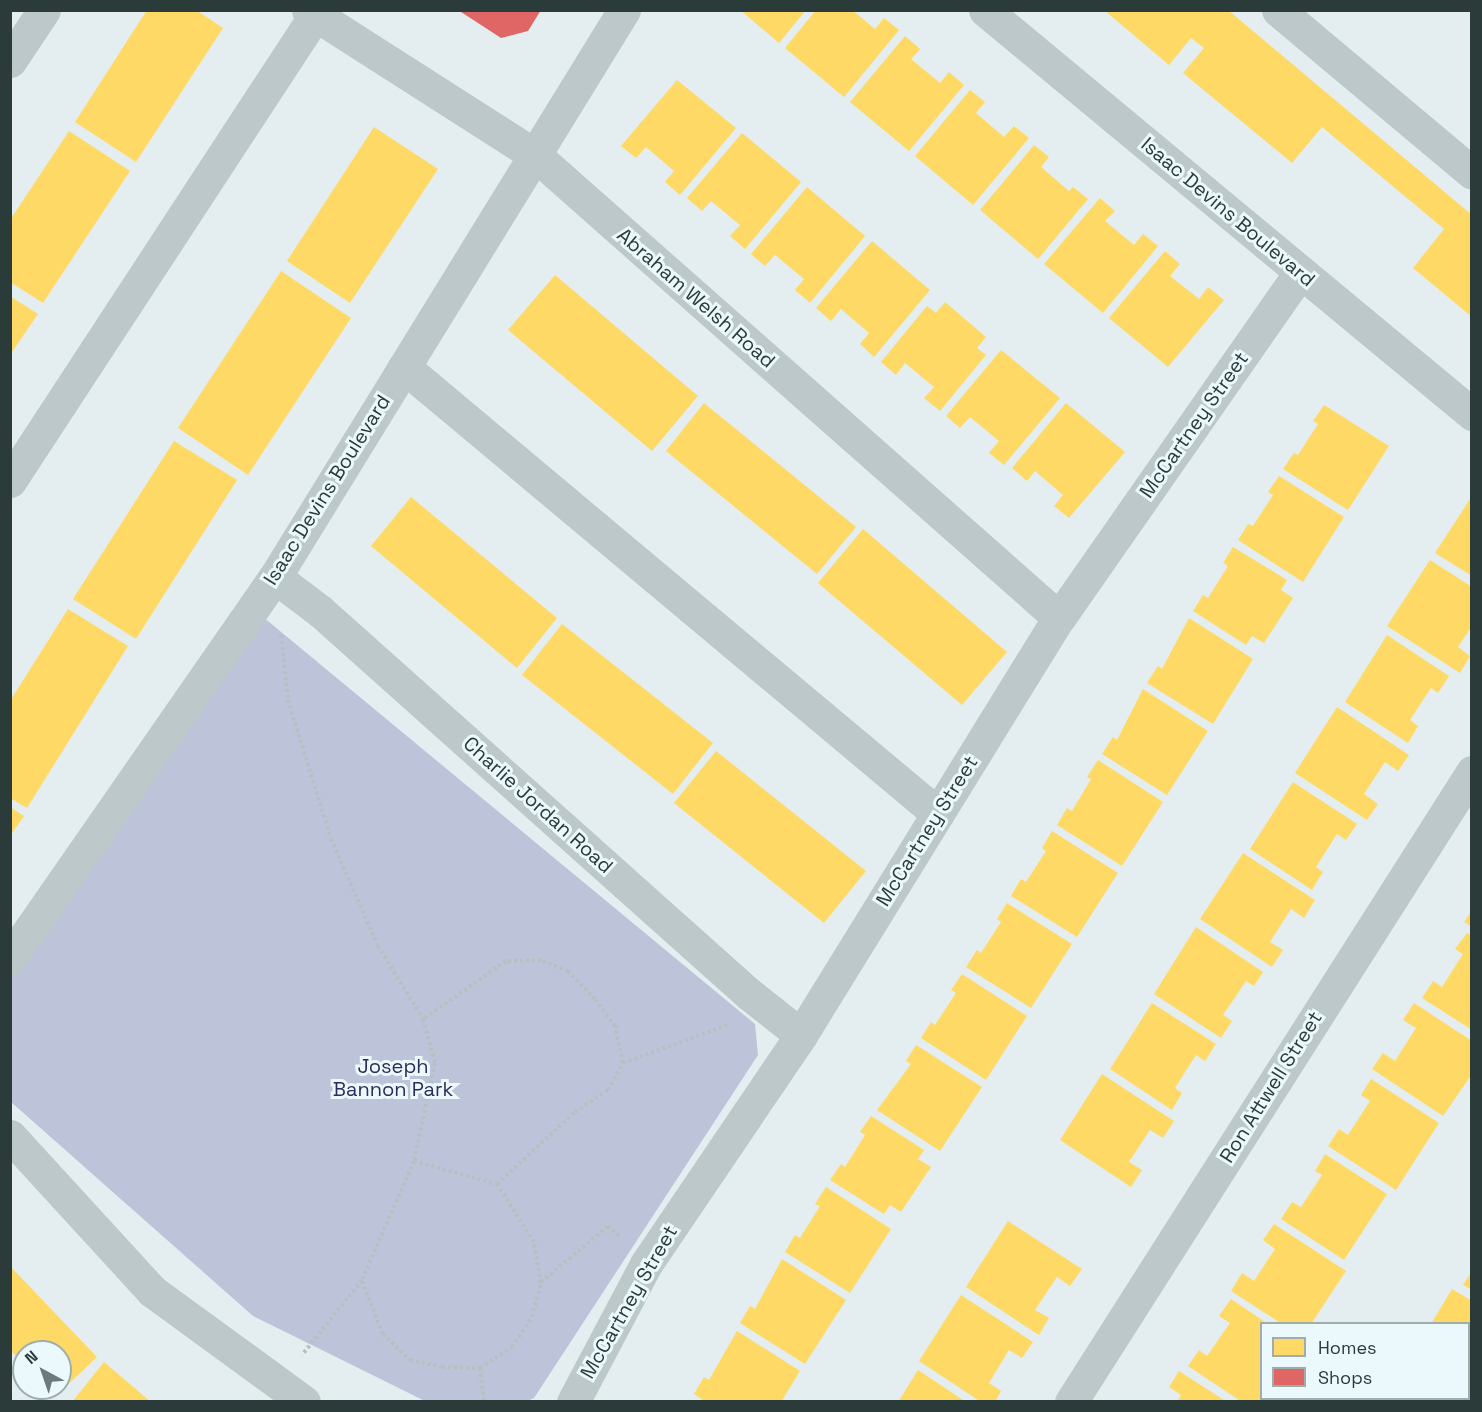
<!DOCTYPE html>
<style>
body{margin:0}
#map{position:relative;width:1482px;height:1412px;overflow:hidden;background:#e4eef0;font-family:"Space Grotesk",sans-serif}
div>[style]{position:absolute}
[style*='--x']{left:calc(var(--x)*1px);top:calc(var(--y)*1px);width:calc(var(--w)*1px);rotate:calc(var(--a)*1deg)}
.green>*{inset:0;background:#bdc3d9}
.homes>*{inset:0;background:#ffd966}
.shops>*{inset:0;background:#e06666}
.path>*{height:4px;margin-top:-2px;transform-origin:0;background:repeating-linear-gradient(90deg,#b4c1c2 0 3px,transparent 0 6px)}
.minor>*{height:33px;margin:-16.5px;padding:0 16.5px;transform-origin:16.5px;border-radius:16.5px;background:#bcc8c9}
span{translate:-50% -50%;white-space:nowrap;text-align:center;line-height:1.15;-webkit-text-stroke:6px #ecf9fc;paint-order:stroke}
.street-label{font-size:20px;color:#2a3b3a}
.park-label{font-size:20px;color:#2b2c5c}
.frame{position:absolute;inset:0;border:12px solid #2a3b3a;pointer-events:none}
.legend{position:absolute;left:1260px;top:1322px;width:210px;height:78px;box-sizing:border-box;background:#ecf9fc;border:2px solid #9eadae;margin:0;padding:8px 10px;list-style:none;font-size:18px;color:#2a3b3a}
.legend li{display:flex;align-items:center;gap:12px;height:30px}
.legend b{width:30px;border:2px solid #9eadae}
.north{position:absolute;left:12px;top:1340px;width:60px;height:60px;box-sizing:border-box;background:#ecf9fc;border:2px solid #9eadae;border-radius:50%;rotate:320deg;font-size:16px;font-weight:700;line-height:24px;text-align:center;color:#2a3b3a}
.north::after{content:'';display:block;margin:auto;width:21px;height:27px;background:#6b7a7a;clip-path:polygon(50% 0,100% 100%,50% 72%,0 100%)}
</style>
<div id="map">
<div class="green">
<i style="clip-path:polygon(257px 612px,755px 1024px,758px 1055px,534px 1398px,527px 1401px,425px 1401px,253px 1316px,11px 1102px,11px 977px)"></i>
</div>
<div class="homes">
<i style="clip-path:polygon(147px 10px,196px 10px,223px 28px,136px 162px,75px 122px)"></i>
<i style="clip-path:polygon(740px 10px,806px 10px,779px 43px)"></i>
<i style="clip-path:polygon(816px 10px,852px 10px,875px 29px,884px 18px,899px 30px,844px 97px,785px 48px)"></i>
<i style="clip-path:polygon(1104px 10px,1228px 10px,1472px 215px,1472px 317px,1413px 268px,1444px 229px,1322px 127px,1292px 163px,1183px 73px,1204px 48px,1191px 38px,1169px 65px)"></i>
<i style="clip-path:polygon(905px 36px,920px 49px,911px 59px,940px 83px,949px 72px,964px 85px,909px 151px,850px 102px)"></i>
<i style="clip-path:polygon(677px 80px,736px 128px,680px 195px,665px 182px,674px 171px,646px 147px,636px 158px,621px 146px)"></i>
<i style="clip-path:polygon(970px 90px,985px 102px,976px 113px,1004px 137px,1014px 126px,1029px 138px,973px 205px,915px 156px)"></i>
<i style="clip-path:polygon(374px 127px,438px 169px,350px 303px,287px 261px)"></i>
<i style="clip-path:polygon(69px 131px,130px 171px,43px 303px,10px 282px,10px 220px)"></i>
<i style="clip-path:polygon(742px 133px,801px 182px,745px 249px,730px 236px,740px 225px,711px 201px,702px 211px,687px 198px)"></i>
<i style="clip-path:polygon(1034px 145px,1049px 157px,1041px 167px,1069px 191px,1073px 187px,1088px 199px,1038px 259px,980px 210px)"></i>
<i style="clip-path:polygon(807px 187px,865px 236px,810px 303px,795px 290px,804px 279px,775px 255px,765px 266px,751px 254px)"></i>
<i style="clip-path:polygon(1100px 198px,1115px 211px,1105px 221px,1134px 245px,1143px 234px,1158px 246px,1103px 313px,1044px 264px)"></i>
<i style="clip-path:polygon(872px 241px,930px 290px,874px 357px,860px 344px,869px 333px,841px 309px,831px 321px,816px 308px)"></i>
<i style="clip-path:polygon(1165px 251px,1180px 264px,1170px 276px,1199px 299px,1208px 287px,1224px 300px,1168px 367px,1109px 318px)"></i>
<i style="clip-path:polygon(281px 271px,351px 318px,248px 475px,178px 428px)"></i>
<i style="clip-path:polygon(555px 275px,698px 396px,652px 451px,508px 330px)"></i>
<i style="clip-path:polygon(10px 296px,38px 314px,10px 355px)"></i>
<i style="clip-path:polygon(945px 302px,986px 337px,977px 348px,986px 355px,940px 411px,924px 398px,934px 387px,905px 363px,896px 375px,881px 362px,927px 306px,936px 313px)"></i>
<i style="clip-path:polygon(1001px 350px,1060px 398px,1004px 465px,989px 453px,999px 441px,970px 417px,960px 428px,946px 416px)"></i>
<i style="clip-path:polygon(704px 403px,856px 527px,817px 574px,666px 451px)"></i>
<i style="clip-path:polygon(1066px 403px,1125px 452px,1069px 518px,1054px 506px,1063px 495px,1035px 471px,1027px 481px,1012px 468px)"></i>
<i style="clip-path:polygon(1324px 405px,1389px 446px,1348px 510px,1283px 469px,1294px 453px,1298px 455px,1318px 424px,1313px 421px)"></i>
<i style="clip-path:polygon(174px 441px,237px 480px,136px 639px,73px 599px)"></i>
<i style="clip-path:polygon(1279px 476px,1344px 517px,1303px 582px,1238px 540px,1248px 524px,1253px 526px,1273px 495px,1268px 492px)"></i>
<i style="clip-path:polygon(1472px 496px,1472px 576px,1435px 553px)"></i>
<i style="clip-path:polygon(411px 497px,557px 618px,517px 668px,371px 546px)"></i>
<i style="clip-path:polygon(863px 529px,1007px 652px,962px 705px,818px 583px)"></i>
<i style="clip-path:polygon(1233px 547px,1287px 580px,1281px 590px,1293px 598px,1264px 643px,1252px 636px,1246px 645px,1193px 611px,1203px 595px,1208px 598px,1228px 566px,1223px 563px)"></i>
<i style="clip-path:polygon(1430px 560px,1472px 587px,1472px 626px,1458px 647px,1470px 656px,1460px 673px,1387px 626px)"></i>
<i style="clip-path:polygon(68px 609px,128px 646px,27px 808px,10px 798px,10px 701px)"></i>
<i style="clip-path:polygon(1189px 618px,1253px 659px,1213px 724px,1147px 683px,1158px 666px,1162px 669px)"></i>
<i style="clip-path:polygon(562px 624px,713px 743px,673px 794px,522px 675px)"></i>
<i style="clip-path:polygon(1387px 635px,1449px 676px,1438px 693px,1431px 688px,1410px 720px,1418px 726px,1408px 743px,1345px 702px)"></i>
<i style="clip-path:polygon(1143px 689px,1208px 731px,1167px 795px,1102px 754px,1113px 737px,1117px 740px)"></i>
<i style="clip-path:polygon(1337px 707px,1409px 755px,1398px 771px,1385px 762px,1364px 794px,1378px 804px,1367px 820px,1295px 773px)"></i>
<i style="clip-path:polygon(716px 751px,866px 871px,824px 923px,674px 803px)"></i>
<i style="clip-path:polygon(1098px 760px,1163px 802px,1122px 866px,1057px 825px,1067px 808px,1072px 811px,1091px 779px,1087px 777px)"></i>
<i style="clip-path:polygon(1293px 782px,1357px 824px,1346px 840px,1337px 834px,1316px 867px,1323px 872px,1312px 890px,1250px 849px)"></i>
<i style="clip-path:polygon(10px 807px,24px 816px,10px 836px)"></i>
<i style="clip-path:polygon(1052px 831px,1118px 873px,1077px 937px,1011px 896px,1021px 879px,1026px 882px,1046px 851px,1042px 848px)"></i>
<i style="clip-path:polygon(1243px 853px,1315px 900px,1304px 918px,1291px 909px,1270px 942px,1283px 950px,1272px 967px,1200px 919px)"></i>
<i style="clip-path:polygon(1007px 903px,1072px 944px,1031px 1008px,966px 967px,977px 950px,981px 953px,1001px 922px,997px 919px)"></i>
<i style="clip-path:polygon(1472px 910px,1472px 927px,1464px 922px)"></i>
<i style="clip-path:polygon(1196px 927px,1263px 972px,1254px 986px,1246px 981px,1223px 1015px,1232px 1021px,1221px 1038px,1154px 994px)"></i>
<i style="clip-path:polygon(1467px 933px,1472px 936px,1472px 1030px,1422px 998px,1433px 981px,1442px 987px,1463px 954px,1455px 949px)"></i>
<i style="clip-path:polygon(962px 974px,1027px 1016px,986px 1080px,921px 1038px,931px 1022px,935px 1025px,956px 993px,951px 990px)"></i>
<i style="clip-path:polygon(1152px 1003px,1216px 1044px,1205px 1061px,1196px 1055px,1175px 1088px,1182px 1093px,1172px 1110px,1110px 1069px)"></i>
<i style="clip-path:polygon(1414px 1003px,1472px 1041px,1472px 1074px,1443px 1116px,1372px 1069px,1383px 1053px,1395px 1061px,1416px 1028px,1403px 1020px)"></i>
<i style="clip-path:polygon(916px 1045px,982px 1087px,940px 1151px,877px 1110px,911px 1064px,906px 1061px)"></i>
<i style="clip-path:polygon(1102px 1074px,1174px 1121px,1163px 1138px,1150px 1130px,1129px 1162px,1142px 1170px,1131px 1187px,1060px 1140px)"></i>
<i style="clip-path:polygon(1371px 1079px,1439px 1123px,1396px 1190px,1328px 1146px,1339px 1129px,1348px 1135px,1370px 1101px,1361px 1095px)"></i>
<i style="clip-path:polygon(871px 1116px,924px 1150px,918px 1159px,931px 1167px,901px 1212px,890px 1205px,884px 1214px,830px 1180px,841px 1164px,845px 1167px,865px 1135px,860px 1132px)"></i>
<i style="clip-path:polygon(1325px 1154px,1387px 1194px,1344px 1260px,1281px 1219px,1292px 1202px,1301px 1207px,1322px 1175px,1315px 1171px)"></i>
<i style="clip-path:polygon(826px 1187px,891px 1229px,850px 1293px,785px 1252px,795px 1235px,800px 1238px,820px 1206px,815px 1204px)"></i>
<i style="clip-path:polygon(1008px 1221px,1082px 1269px,1070px 1286px,1057px 1277px,1035px 1310px,1049px 1318px,1039px 1335px,966px 1287px)"></i>
<i style="clip-path:polygon(1274px 1224px,1346px 1271px,1311px 1324px,1282px 1324px,1231px 1291px,1242px 1273px,1254px 1281px,1275px 1249px,1263px 1240px)"></i>
<i style="clip-path:polygon(782px 1259px,846px 1300px,805px 1364px,740px 1323px,750px 1306px,755px 1309px)"></i>
<i style="clip-path:polygon(10px 1266px,97px 1357px,55px 1397px,47px 1388px,60px 1388px,60px 1352px,24px 1352px,24px 1364px,10px 1350px)"></i>
<i style="clip-path:polygon(1472px 1271px,1472px 1290px,1463px 1285px)"></i>
<i style="clip-path:polygon(1452px 1289px,1472px 1301px,1472px 1392px,1468px 1324px,1431px 1324px)"></i>
<i style="clip-path:polygon(961px 1295px,1033px 1342px,1022px 1358px,1009px 1350px,989px 1383px,1001px 1391px,995px 1402px,981px 1402px,919px 1361px)"></i>
<i style="clip-path:polygon(1231px 1299px,1268px 1324px,1262px 1324px,1260px 1402px,1242px 1402px,1188px 1366px,1199px 1350px,1207px 1356px,1230px 1323px,1219px 1316px)"></i>
<i style="clip-path:polygon(737px 1331px,800px 1371px,781px 1402px,706px 1402px,694px 1394px,704px 1377px,709px 1380px)"></i>
<i style="clip-path:polygon(104px 1362px,151px 1402px,72px 1402px)"></i>
<i style="clip-path:polygon(918px 1370px,966px 1402px,898px 1402px)"></i>
<i style="clip-path:polygon(1179px 1371px,1227px 1402px,1177px 1402px,1181px 1395px,1169px 1387px)"></i>
<i style="clip-path:polygon(1383px 1398px,1466px 1398px,1470px 1402px,1381px 1402px)"></i>
</div>
<div class="shops">
<i style="clip-path:polygon(458px 10px,541px 10px,528px 31px,501px 38px)"></i>
</div>
<div class="path">
<i style="--x:281;--y:635;--w:65;--a:83.9"></i>
<i style="--x:288;--y:700;--w:145;--a:72.8"></i>
<i style="--x:331;--y:839;--w:117;--a:66.3"></i>
<i style="--x:378;--y:946;--w:86;--a:58.3"></i>
<i style="--x:423;--y:1019;--w:46;--a:74.7"></i>
<i style="--x:435;--y:1063;--w:100;--a:102.1"></i>
<i style="--x:414;--y:1161;--w:130;--a:113.6"></i>
<i style="--x:362;--y:1280;--w:96;--a:128.7"></i>
<i style="--x:623;--y:1063;--w:111;--a:-20.1"></i>
<i style="--x:414;--y:1161;--w:86;--a:15.5"></i>
<i style="--x:497;--y:1184;--w:106;--a:-42.7"></i>
<i style="--x:575;--y:1112;--w:40;--a:-34"></i>
<i style="--x:608;--y:1090;--w:31;--a:-61"></i>
<i style="--x:623;--y:1063;--w:38;--a:-102"></i>
<i style="--x:615;--y:1026;--w:34;--a:-127"></i>
<i style="--x:595;--y:999;--w:39;--a:-134"></i>
<i style="--x:568;--y:971;--w:29;--a:-158"></i>
<i style="--x:541;--y:960;--w:35;--a:178"></i>
<i style="--x:506;--y:961;--w:101;--a:145.1"></i>
<i style="--x:362;--y:1281;--w:57;--a:68.4"></i>
<i style="--x:383;--y:1334;--w:37;--a:44"></i>
<i style="--x:410;--y:1360;--w:33;--a:12"></i>
<i style="--x:442;--y:1367;--w:38;--a:2"></i>
<i style="--x:480;--y:1368;--w:38;--a:-33"></i>
<i style="--x:512;--y:1347;--w:36;--a:-56"></i>
<i style="--x:532;--y:1317;--w:35;--a:-75"></i>
<i style="--x:541;--y:1283;--w:42;--a:-99.7"></i>
<i style="--x:534;--y:1242;--w:69;--a:-122.5"></i>
<i style="--x:541;--y:1282;--w:87;--a:-39.9"></i>
<i style="--x:608;--y:1226;--w:16;--a:43"></i>
<i style="--x:480;--y:1368;--w:34;--a:83"></i>
</div>
<div class="minor">
<i style="--x:308;--y:10;--w:269;--a:32.6"></i>
<i style="--x:535;--y:155;--w:699;--a:41.46"></i>
<i style="--x:985;--y:10;--w:633;--a:39.68"></i>
<i style="--x:1278;--y:10;--w:253;--a:40"></i>
<i style="--x:10;--y:61;--w:61;--a:-56.3"></i>
<i style="--x:404;--y:367;--w:696;--a:39.93"></i>
<i style="--x:10;--y:481;--w:557;--a:-56.79"></i>
<i style="--x:275;--y:577;--w:56;--a:37.1"></i>
<i style="--x:320;--y:611;--w:575;--a:41.76"></i>
<i style="--x:749;--y:994;--w:66;--a:38.3"></i>
<i style="--x:10;--y:958;--w:464;--a:-55.2"></i>
<i style="--x:275;--y:577;--w:666;--a:-58.39"></i>
<i style="--x:10;--y:1136;--w:210;--a:47.5"></i>
<i style="--x:152;--y:1291;--w:188;--a:36.1"></i>
<i style="--x:573;--y:1402;--w:156;--a:-62.1"></i>
<i style="--x:646;--y:1264;--w:277;--a:-55.9"></i>
<i style="--x:801;--y:1035;--w:490;--a:-58.3"></i>
<i style="--x:1059;--y:618;--w:422;--a:-55.1"></i>
<i style="--x:1071;--y:1402;--w:747;--a:-57.52"></i>
</div>
<div class="street-label">
<span style="left:1228px;top:212px;rotate:40deg">Isaac Devins Boulevard</span>
<span style="left:696px;top:298px;rotate:41deg">Abraham Welsh Road</span>
<span style="left:1194px;top:425px;rotate:-55deg">McCartney Street</span>
<span style="left:327px;top:490px;rotate:-58deg">Isaac Devins Boulevard</span>
<span style="left:538px;top:805px;rotate:42deg">Charlie Jordan Road</span>
<span style="left:927px;top:831px;rotate:-58deg">McCartney Street</span>
<span style="left:1271px;top:1087px;rotate:-58deg">Ron Attwell Street</span>
<span style="left:629px;top:1302px;rotate:-60deg">McCartney Street</span>
</div>
<div class="park-label">
<span style="left:393px;top:1078px">Joseph<br>Bannon Park</span>
</div>
<div class="frame"></div>
<ul class="legend">
<li><b style="height:16px;background:#ffd966"></b>Homes</li>
<li><b style="height:16px;background:#e06666"></b>Shops</li>
</ul>
<div class="north">N</div>
</div>
